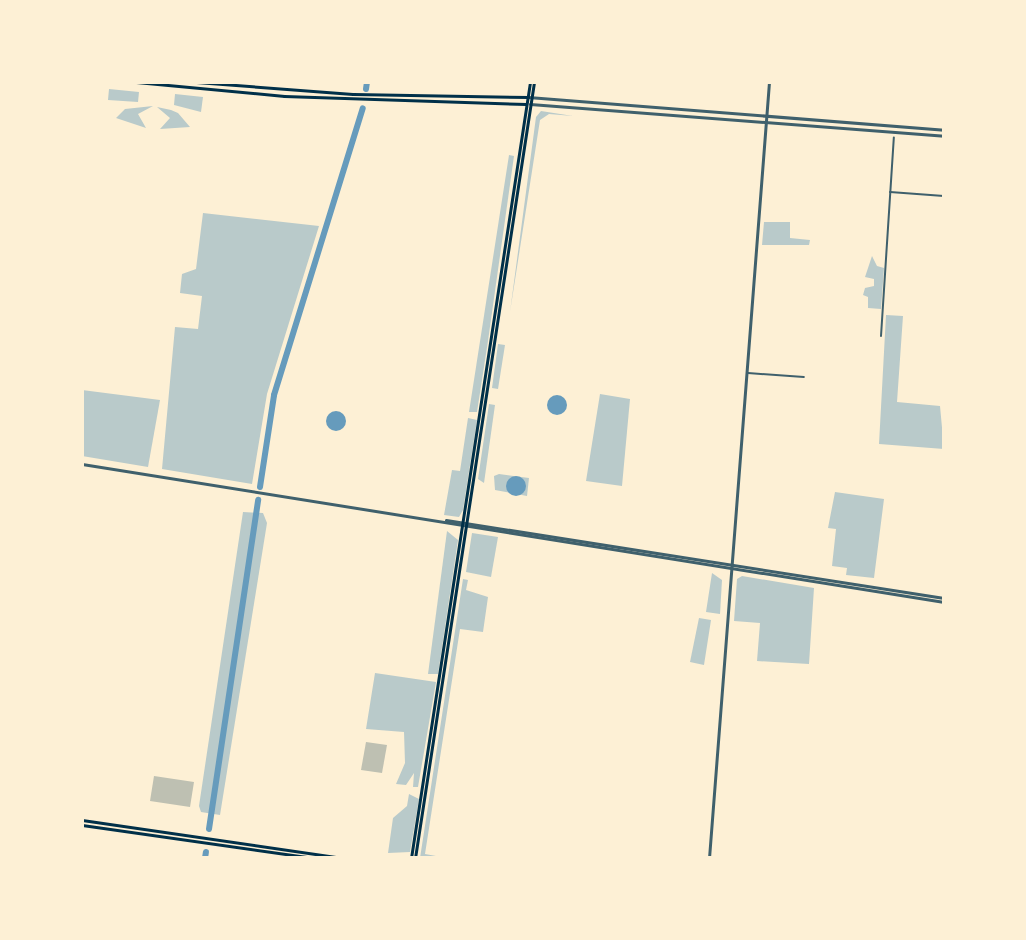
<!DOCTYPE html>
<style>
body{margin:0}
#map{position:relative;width:1026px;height:940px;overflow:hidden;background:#fdf0d5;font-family:"Nunito Sans",sans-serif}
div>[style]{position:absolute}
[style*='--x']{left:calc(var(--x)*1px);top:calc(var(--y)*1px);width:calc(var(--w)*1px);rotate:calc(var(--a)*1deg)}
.green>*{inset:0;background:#b9caca}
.water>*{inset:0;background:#669bbc}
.round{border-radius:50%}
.river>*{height:6px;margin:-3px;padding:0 3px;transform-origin:3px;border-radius:3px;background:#669bbc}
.building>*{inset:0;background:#bec0b2}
.minor>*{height:2px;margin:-1px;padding:0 1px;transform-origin:1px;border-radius:1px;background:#3f606c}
.tertiary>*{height:3px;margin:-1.5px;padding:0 1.5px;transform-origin:1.5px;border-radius:1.5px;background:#3f606c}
.secondary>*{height:3px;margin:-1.5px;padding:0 1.5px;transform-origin:1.5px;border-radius:1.5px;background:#003049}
span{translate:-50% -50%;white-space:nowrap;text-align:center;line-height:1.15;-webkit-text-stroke:7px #fdf0d5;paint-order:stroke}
.frame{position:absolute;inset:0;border:84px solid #fdf0d5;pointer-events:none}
</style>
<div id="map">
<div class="green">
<i style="clip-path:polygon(109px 89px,139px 92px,138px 102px,108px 100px)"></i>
<i style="clip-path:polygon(175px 94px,203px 97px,201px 112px,174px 105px)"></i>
<i style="clip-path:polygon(153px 106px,138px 114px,146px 128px,116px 118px,125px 109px)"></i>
<i style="clip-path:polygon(157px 107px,171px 110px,178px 113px,190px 127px,160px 129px,170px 118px)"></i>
<i style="clip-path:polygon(541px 111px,573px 116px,549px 114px,540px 120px,510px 312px,536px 117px)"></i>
<i style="clip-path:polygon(509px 155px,514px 156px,488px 341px,477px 412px,469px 412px)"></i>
<i style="clip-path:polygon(203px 213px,319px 226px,267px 394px,252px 484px,162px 469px,175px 327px,198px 329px,202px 296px,180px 293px,182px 274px,196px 269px)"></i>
<i style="clip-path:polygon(764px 222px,790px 222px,790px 238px,810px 240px,809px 245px,762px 245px)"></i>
<i style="clip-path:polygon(872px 256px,877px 266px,884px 268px,881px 309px,868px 308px,868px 297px,863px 295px,865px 288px,874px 286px,874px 279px,865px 277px)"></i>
<i style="clip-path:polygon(886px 315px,903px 316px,897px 402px,940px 406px,944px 449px,879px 444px)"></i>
<i style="clip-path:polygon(498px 344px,505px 345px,498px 389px,492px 388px)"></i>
<i style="clip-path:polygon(82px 390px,160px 400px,148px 467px,82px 456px)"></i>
<i style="clip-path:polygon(600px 394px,630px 399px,622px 486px,586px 481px)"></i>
<i style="clip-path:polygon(489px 404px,495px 405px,484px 483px,478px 479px)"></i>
<i style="clip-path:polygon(468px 418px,477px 420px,463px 510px,459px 517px,444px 515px,452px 470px,460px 471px)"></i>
<i style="clip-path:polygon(499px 474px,529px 478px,527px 496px,495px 490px,494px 476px)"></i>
<i style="clip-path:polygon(835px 492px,884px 499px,874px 578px,846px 575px,847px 568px,832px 566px,836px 529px,828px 528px)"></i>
<i style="clip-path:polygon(243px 512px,263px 513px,267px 523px,220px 815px,201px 812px,199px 806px)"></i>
<i style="clip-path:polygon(447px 531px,458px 540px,438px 674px,428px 674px)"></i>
<i style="clip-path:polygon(472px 533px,498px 537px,491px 577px,466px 572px)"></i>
<i style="clip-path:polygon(712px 573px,722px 580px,720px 614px,706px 612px)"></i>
<i style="clip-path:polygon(742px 576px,814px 588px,809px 664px,757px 661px,760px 623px,734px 621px,737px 579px)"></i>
<i style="clip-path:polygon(463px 579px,468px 580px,466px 590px,488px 597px,483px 632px,460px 629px,425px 854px,447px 858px,420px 858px)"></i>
<i style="clip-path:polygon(699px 618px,711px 620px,704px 665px,690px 662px)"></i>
<i style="clip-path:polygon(375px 673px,436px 682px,418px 787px,413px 787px,414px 773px,406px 785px,396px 784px,405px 763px,404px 732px,366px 729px)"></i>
<i style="clip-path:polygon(409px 794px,419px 799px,410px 852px,388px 853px,393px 818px,407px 806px)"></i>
</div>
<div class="water">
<i class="round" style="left:547px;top:395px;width:20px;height:20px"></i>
<i class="round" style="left:326px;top:411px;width:20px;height:20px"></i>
<i class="round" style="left:506px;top:476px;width:20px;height:20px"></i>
</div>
<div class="river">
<i style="--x:366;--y:89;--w:7;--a:-82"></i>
<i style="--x:260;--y:487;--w:93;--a:-81.3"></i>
<i style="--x:274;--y:395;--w:300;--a:-72.8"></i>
<i style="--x:209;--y:829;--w:333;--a:-81.5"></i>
<i style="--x:205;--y:858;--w:6;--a:-81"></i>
</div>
<div class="building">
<i style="clip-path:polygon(366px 742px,387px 745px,382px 773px,361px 770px)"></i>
<i style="clip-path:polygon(154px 776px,194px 782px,190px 807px,150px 801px)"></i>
</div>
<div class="minor">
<i style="--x:890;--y:192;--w:54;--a:4.2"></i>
<i style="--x:881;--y:336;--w:199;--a:-86.3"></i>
<i style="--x:748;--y:373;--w:56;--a:4.1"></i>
</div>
<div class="tertiary">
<i style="--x:528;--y:97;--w:417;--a:4.5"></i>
<i style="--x:530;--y:104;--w:415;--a:4.4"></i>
<i style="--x:82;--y:464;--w:873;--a:9.1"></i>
<i style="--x:446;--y:520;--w:504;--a:8.9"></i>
<i style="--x:709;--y:858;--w:778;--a:-85.58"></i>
</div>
<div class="secondary">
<i style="--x:136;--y:82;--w:149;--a:5.4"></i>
<i style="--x:284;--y:96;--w:242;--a:1.9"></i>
<i style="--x:196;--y:82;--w:157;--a:4.4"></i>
<i style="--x:353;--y:94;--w:175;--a:1"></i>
<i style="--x:82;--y:820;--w:265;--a:8.3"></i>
<i style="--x:82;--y:825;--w:234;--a:8.1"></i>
<i style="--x:411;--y:858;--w:785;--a:-81.28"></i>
<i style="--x:415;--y:858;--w:785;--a:-81.28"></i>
</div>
<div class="frame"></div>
</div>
